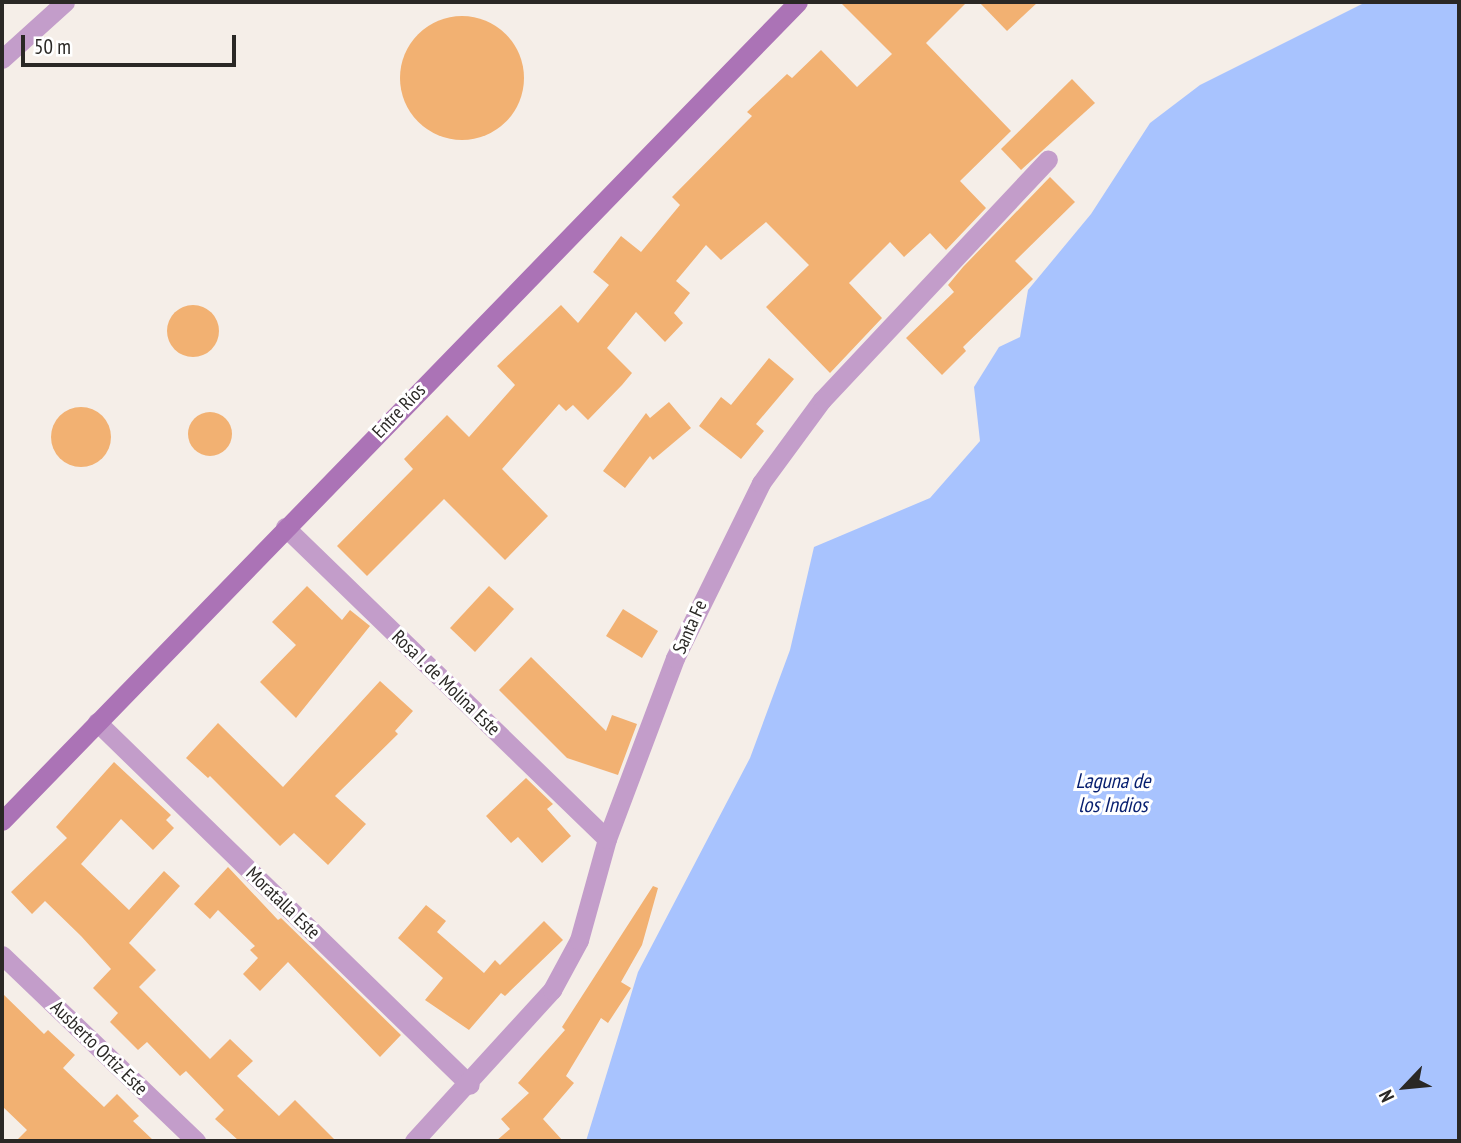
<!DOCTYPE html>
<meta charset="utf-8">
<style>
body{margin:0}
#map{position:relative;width:1461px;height:1143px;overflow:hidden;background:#f5eee8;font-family:"PT Sans Narrow",sans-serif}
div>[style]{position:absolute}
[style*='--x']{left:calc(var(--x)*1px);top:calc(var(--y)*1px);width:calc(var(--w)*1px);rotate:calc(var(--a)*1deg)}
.water>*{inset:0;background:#a8c3fe}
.building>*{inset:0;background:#f2b172}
.round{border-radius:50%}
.minor>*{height:19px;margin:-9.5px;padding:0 9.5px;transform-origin:9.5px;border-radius:9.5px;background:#c39dca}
.secondary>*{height:19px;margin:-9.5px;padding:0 9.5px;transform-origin:9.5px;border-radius:9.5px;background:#ab73b6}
span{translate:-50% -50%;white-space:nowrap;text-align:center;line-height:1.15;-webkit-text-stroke:6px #fff;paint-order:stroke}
.street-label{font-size:19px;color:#2a2825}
.water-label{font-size:21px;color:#071f6f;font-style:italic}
.frame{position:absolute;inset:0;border:4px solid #2a2825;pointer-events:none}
.north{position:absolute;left:1370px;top:1052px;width:70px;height:70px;-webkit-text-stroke:5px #fff;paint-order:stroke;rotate:244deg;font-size:19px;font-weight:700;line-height:28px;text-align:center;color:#2a2825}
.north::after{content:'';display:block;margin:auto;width:24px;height:32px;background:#2a2825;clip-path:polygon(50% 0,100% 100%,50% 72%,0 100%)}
.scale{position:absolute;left:21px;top:35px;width:215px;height:32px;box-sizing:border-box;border:4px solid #2a2825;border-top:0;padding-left:9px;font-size:21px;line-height:24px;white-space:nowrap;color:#2a2825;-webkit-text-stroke:5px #fff;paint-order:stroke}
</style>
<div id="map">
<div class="water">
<i style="clip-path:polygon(1366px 2px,1459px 2px,1459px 1141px,586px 1141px,638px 972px,750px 758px,790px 650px,814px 547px,930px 498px,980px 441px,974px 387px,999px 347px,1020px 337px,1028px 290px,1091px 214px,1150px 123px,1200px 85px)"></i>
</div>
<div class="building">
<i style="clip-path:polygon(840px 2px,967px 2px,926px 43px,1011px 131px,960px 181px,986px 208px,946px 250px,930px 233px,904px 257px,890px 242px,849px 283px,882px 318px,830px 373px,766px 307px,809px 265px,766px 222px,721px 260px,706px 245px,676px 281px,690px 293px,674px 313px,683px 323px,665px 342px,636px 312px,607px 348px,632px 373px,622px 385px,588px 420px,573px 405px,566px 411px,559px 404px,502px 469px,548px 516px,505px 560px,444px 499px,367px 576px,337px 546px,413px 469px,404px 459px,447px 415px,469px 437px,515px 385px,497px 366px,561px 305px,578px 323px,609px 285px,593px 272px,621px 236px,641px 252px,680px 205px,672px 197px,752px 116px,747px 112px,787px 74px,792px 78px,821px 50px,857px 87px,892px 54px)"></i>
<i style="clip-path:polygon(979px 2px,1038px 2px,1007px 31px)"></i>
<i class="round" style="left:400px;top:16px;width:124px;height:124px"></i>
<i style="clip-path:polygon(1072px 79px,1095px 103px,1021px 170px,1001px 149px)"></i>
<i style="clip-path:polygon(1050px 177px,1075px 202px,1015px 261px,1033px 279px,963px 347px,966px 351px,942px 375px,906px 338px,954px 292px,948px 285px,963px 267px)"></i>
<i class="round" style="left:167px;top:305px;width:52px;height:52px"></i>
<i style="clip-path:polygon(769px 358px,794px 379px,756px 424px,764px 431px,741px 459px,699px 426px,721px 397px,731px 405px)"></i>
<i style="clip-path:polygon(669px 402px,691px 428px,653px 460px,650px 456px,625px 488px,603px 471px,646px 413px,650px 418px)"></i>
<i class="round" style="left:51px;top:407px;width:60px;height:60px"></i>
<i class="round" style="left:188px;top:412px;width:44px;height:44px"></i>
<i style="clip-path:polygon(307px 586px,342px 620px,350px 610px,370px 626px,296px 718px,260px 682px,296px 645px,272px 622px)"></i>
<i style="clip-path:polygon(489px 586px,514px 609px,475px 652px,450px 628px)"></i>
<i style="clip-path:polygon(623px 609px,658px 631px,642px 658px,606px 636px)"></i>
<i style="clip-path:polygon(531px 657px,606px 731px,612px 715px,637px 724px,618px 775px,567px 758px,499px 690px)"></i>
<i style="clip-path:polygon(380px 681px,413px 711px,395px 731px,398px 734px,335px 796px,366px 824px,328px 865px,294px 833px,280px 846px,210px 776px,208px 778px,186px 758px,218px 723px,283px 787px)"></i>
<i style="clip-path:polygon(114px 762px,171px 815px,166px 820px,174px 828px,153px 850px,121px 819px,81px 864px,129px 910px,164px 871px,180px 886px,129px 943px,156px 970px,139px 987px,210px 1059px,230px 1039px,253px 1061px,237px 1076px,279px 1116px,295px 1100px,336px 1141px,239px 1141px,215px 1119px,224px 1110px,186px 1071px,180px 1076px,147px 1042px,138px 1050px,110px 1022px,118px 1013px,93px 988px,111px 969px,81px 936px,45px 901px,32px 914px,11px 892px,67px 838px,56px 827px)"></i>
<i style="clip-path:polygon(526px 778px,553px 804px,547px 809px,571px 836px,542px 863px,518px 837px,511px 843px,486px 816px)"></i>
<i style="clip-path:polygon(228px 867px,278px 920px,281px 918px,401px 1035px,380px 1057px,288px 962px,260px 991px,243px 974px,258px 958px,250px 950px,255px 946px,218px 910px,210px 919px,194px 904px)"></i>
<i style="clip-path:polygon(653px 886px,658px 888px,642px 945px,621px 982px,631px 988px,608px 1023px,601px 1018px,566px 1076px,574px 1083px,543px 1119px,563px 1141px,496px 1141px,510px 1129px,501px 1119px,529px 1093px,518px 1083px,565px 1030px,562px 1027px)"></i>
<i style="clip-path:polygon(426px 905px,446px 921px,437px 932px,484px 973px,495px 960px,500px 965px,544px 921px,563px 940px,505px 996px,501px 993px,469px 1030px,425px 1000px,443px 978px,398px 938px)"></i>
<i style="clip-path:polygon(2px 993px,44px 1034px,48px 1030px,75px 1055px,63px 1068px,104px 1107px,117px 1094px,139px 1116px,133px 1121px,154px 1141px,16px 1141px,27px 1130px,2px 1106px)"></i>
</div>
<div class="minor">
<i style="--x:2;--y:59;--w:85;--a:-42.1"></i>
<i style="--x:285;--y:527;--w:448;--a:44.1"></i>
<i style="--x:97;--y:722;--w:520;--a:44.22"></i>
<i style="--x:2;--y:955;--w:269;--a:43.8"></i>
<i style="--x:414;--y:1141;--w:205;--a:-47.6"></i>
<i style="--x:552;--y:990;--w:57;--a:-61.6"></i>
<i style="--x:579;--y:940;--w:105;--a:-74.5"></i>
<i style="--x:607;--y:839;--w:193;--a:-69.4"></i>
<i style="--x:675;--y:658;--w:195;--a:-63.8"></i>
<i style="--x:761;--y:483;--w:103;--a:-53.7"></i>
<i style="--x:822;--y:400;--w:330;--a:-46.8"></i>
</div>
<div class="secondary">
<i style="--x:2;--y:821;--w:1142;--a:-45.82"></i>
</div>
<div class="street-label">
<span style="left:399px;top:411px;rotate:-46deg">Entre Ríos</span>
<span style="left:690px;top:627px;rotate:-66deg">Santa Fe</span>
<span style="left:446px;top:683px;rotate:44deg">Rosa I. de Molina Este</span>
<span style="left:283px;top:903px;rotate:44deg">Moratalla Este</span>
<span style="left:99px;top:1048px;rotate:44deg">Ausberto Ortiz Este</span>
</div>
<div class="water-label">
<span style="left:1113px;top:793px">Laguna de<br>los Indios</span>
</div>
<div class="frame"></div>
<div class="north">N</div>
<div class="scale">50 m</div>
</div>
